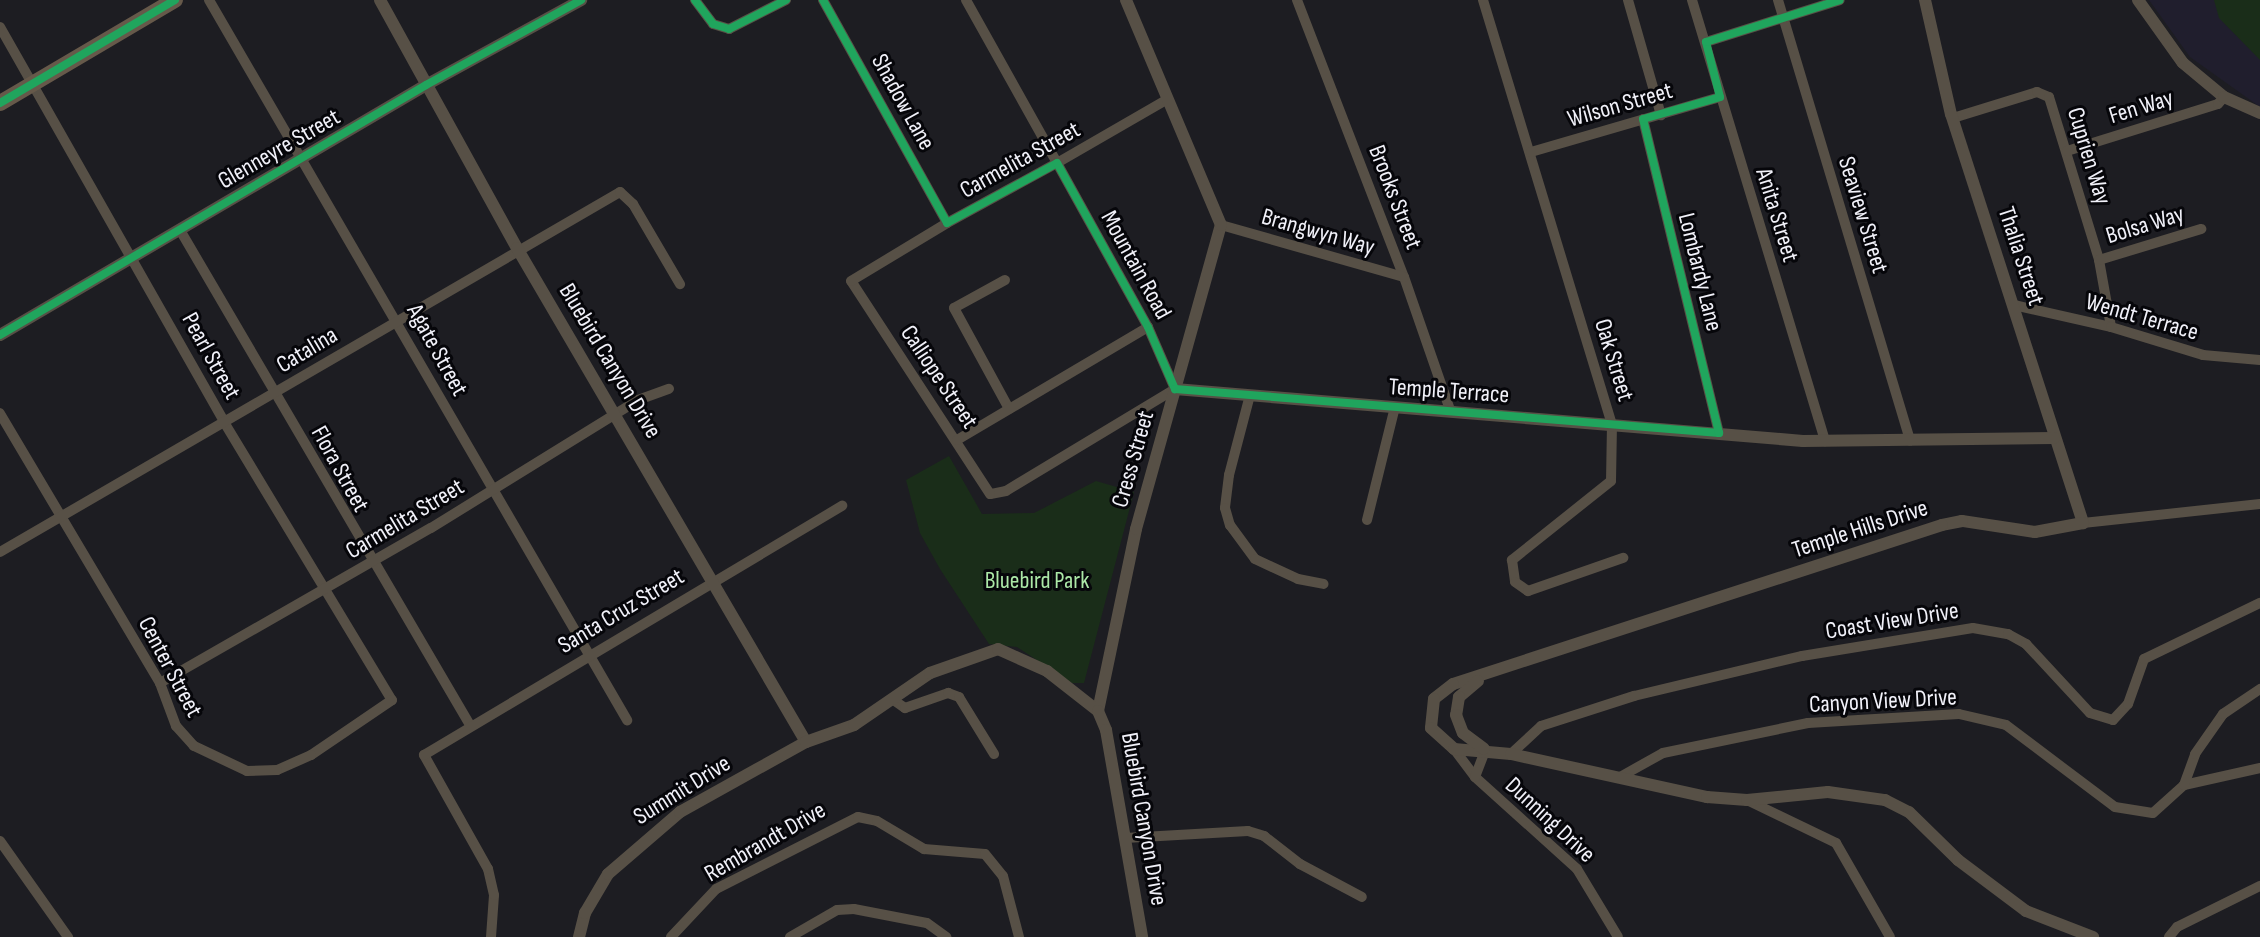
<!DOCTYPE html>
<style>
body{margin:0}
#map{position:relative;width:2260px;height:937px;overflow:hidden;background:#1d1d22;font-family:"Sofia Sans Condensed",sans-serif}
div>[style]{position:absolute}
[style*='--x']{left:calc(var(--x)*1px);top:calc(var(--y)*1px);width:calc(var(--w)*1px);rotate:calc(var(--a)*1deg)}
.built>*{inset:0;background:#201e2d}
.green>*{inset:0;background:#1a2d19}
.minor>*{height:10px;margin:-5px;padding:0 5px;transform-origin:5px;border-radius:5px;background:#575046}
.tertiary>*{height:12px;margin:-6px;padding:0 6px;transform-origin:6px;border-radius:6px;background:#575046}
.trunk>*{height:16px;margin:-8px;padding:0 8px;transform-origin:8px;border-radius:8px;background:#66594a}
.cycleway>*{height:8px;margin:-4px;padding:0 4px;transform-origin:4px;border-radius:4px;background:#20a55d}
span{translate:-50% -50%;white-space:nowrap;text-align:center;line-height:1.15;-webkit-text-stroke:6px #06060a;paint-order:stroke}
.street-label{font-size:24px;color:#f1f1f9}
.park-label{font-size:24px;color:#ace8a7}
</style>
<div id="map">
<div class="built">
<i style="clip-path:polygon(2149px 0,2260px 0,2260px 107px,2190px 57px)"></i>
</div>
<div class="green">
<i style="clip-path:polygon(2214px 0,2260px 0,2260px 60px,2219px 18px)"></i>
<i style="clip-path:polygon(949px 456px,982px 514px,1034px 513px,1096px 481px,1134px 492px,1084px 683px,1072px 683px,1017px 647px,989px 644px,940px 569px,920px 533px,906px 480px)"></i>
</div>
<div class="minor">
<i style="--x:209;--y:0;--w:833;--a:59.86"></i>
<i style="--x:695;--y:0;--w:30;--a:53"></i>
<i style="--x:713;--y:24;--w:17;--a:17"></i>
<i style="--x:729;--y:29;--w:64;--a:-27"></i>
<i style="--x:823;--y:0;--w:255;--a:60.9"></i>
<i style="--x:966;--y:0;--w:187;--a:60.8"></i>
<i style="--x:1057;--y:163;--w:188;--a:61"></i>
<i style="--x:1148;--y:327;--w:68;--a:66.5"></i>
<i style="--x:1175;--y:389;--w:197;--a:148.9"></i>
<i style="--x:1006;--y:491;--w:16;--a:169"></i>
<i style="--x:990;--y:494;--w:254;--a:-123.1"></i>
<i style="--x:851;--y:281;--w:112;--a:-31.1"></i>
<i style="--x:947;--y:223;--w:125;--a:-28.6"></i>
<i style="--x:1057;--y:163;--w:128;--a:-30"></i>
<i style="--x:1297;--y:0;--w:297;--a:68.9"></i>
<i style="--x:1404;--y:277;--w:141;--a:70.9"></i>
<i style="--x:1483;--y:0;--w:443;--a:73.1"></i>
<i style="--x:1612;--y:424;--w:57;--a:91"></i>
<i style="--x:1611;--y:481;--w:127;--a:141.4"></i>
<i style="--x:1512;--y:560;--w:22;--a:82"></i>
<i style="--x:1515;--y:582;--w:16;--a:35"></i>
<i style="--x:1528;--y:591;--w:101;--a:-19.2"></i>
<i style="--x:1628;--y:0;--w:120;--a:74"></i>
<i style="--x:1692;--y:0;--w:461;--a:73.2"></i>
<i style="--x:1778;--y:0;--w:460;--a:73.3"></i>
<i style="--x:0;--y:27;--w:454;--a:60.4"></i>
<i style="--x:224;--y:422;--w:325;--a:58.9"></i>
<i style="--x:392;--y:700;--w:98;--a:145.8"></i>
<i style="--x:311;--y:755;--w:37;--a:156"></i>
<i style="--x:277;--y:770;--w:30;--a:178"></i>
<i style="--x:247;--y:771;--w:59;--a:-154.7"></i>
<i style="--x:194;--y:746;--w:27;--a:-132"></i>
<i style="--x:176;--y:726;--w:46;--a:-110.4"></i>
<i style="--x:160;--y:683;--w:314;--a:-120.7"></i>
<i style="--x:1706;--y:42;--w:140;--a:-17.4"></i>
<i style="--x:1953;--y:118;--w:88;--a:-17.2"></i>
<i style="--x:2037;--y:92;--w:13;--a:23"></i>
<i style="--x:2049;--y:97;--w:170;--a:72.9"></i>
<i style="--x:2099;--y:260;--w:68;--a:79.8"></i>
<i style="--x:1643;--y:119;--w:323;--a:76.4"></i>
<i style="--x:2067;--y:151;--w:158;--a:-17.3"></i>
<i style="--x:2218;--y:104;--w:9;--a:-49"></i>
<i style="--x:1531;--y:152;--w:197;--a:-16.2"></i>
<i style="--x:1221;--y:225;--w:190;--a:15.9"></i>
<i style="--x:180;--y:230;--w:574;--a:59.64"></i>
<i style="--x:2099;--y:260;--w:107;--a:-16.9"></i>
<i style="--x:1005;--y:280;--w:58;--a:151.2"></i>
<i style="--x:954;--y:308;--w:115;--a:61.4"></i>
<i style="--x:2014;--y:305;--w:99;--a:12.8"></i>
<i style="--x:2111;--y:327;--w:96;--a:16.9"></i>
<i style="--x:2203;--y:355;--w:57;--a:5"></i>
<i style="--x:1250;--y:395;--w:83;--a:104.7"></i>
<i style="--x:1229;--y:475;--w:33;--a:97"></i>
<i style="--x:1225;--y:508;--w:18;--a:74"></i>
<i style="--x:1230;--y:525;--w:42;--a:53.7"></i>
<i style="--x:1255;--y:559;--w:47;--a:24.9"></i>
<i style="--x:1298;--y:579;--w:26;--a:11"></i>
<i style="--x:957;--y:440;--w:222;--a:-30.6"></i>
<i style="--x:1367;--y:520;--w:116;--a:-76.1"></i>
<i style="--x:2083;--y:523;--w:178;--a:-6.1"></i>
<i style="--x:0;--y:552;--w:717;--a:-30.14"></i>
<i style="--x:620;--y:192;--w:18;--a:43"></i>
<i style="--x:633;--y:204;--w:93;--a:59.6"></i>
<i style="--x:160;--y:683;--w:312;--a:-29.8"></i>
<i style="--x:431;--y:528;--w:243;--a:-31.7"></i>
<i style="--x:638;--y:400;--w:33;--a:-20"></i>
<i style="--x:892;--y:699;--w:16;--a:35"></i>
<i style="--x:905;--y:708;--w:46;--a:-19.2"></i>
<i style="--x:948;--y:693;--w:12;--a:20"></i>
<i style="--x:959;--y:697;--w:67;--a:58.4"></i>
<i style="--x:1454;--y:749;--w:35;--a:53"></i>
<i style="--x:1475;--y:777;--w:137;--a:42"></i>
<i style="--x:1577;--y:869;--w:79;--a:58.9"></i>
<i style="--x:1511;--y:754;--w:41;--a:-43"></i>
<i style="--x:1541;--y:726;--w:98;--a:-17.9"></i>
<i style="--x:1634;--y:696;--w:173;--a:-13.4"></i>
<i style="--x:1802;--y:656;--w:173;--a:-9.3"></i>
<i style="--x:1973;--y:628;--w:36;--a:10"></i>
<i style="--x:2008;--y:634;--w:21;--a:29"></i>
<i style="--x:2026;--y:644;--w:94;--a:47.2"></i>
<i style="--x:2090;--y:713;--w:24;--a:17"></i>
<i style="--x:2113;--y:720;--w:22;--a:-47"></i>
<i style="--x:2128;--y:704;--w:48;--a:-70.4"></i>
<i style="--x:2144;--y:659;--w:129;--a:-25.8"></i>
<i style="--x:1475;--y:777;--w:28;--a:-69"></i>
<i style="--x:1620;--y:777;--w:49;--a:-29.2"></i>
<i style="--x:1663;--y:753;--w:148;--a:-11.7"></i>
<i style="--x:1808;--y:723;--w:151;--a:-3.4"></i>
<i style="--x:1959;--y:714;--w:48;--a:13.2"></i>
<i style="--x:2006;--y:725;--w:136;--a:37"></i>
<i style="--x:2115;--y:807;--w:38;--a:9"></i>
<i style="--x:2153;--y:813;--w:42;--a:-42.1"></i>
<i style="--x:2184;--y:785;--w:78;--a:-12.6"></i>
<i style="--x:2184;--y:785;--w:33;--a:-70"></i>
<i style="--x:2195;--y:754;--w:49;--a:-55"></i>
<i style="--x:2223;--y:714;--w:45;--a:-34"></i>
<i style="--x:1747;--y:800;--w:99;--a:25.8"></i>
<i style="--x:1836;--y:843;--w:108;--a:60.1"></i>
<i style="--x:1125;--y:838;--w:123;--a:-3.3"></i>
<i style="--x:1248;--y:831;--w:17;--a:17"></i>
<i style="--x:1264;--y:836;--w:46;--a:37.9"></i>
<i style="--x:1300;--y:864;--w:70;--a:28"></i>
<i style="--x:0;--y:841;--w:118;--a:54.7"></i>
<i style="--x:491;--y:937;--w:42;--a:-85.9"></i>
<i style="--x:494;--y:895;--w:27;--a:-103"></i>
<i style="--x:488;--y:869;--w:131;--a:-119.3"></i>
<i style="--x:424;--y:755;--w:487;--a:-30.8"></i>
<i style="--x:671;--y:937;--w:66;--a:-46.8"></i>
<i style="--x:716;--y:889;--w:159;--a:-26.9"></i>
<i style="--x:858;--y:817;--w:19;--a:12"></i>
<i style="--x:877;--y:821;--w:55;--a:30.8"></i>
<i style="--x:924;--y:849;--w:61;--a:4.7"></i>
<i style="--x:985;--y:854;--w:28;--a:51"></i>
<i style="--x:1003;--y:876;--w:63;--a:75.3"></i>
<i style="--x:790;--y:937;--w:54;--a:-29.9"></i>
<i style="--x:837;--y:910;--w:17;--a:-3"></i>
<i style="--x:854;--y:909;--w:74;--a:10.9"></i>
<i style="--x:927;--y:923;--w:24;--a:36"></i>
<i style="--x:2169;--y:937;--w:13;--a:-51"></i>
<i style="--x:2177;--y:927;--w:93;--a:-26.3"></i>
</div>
<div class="tertiary">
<i style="--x:380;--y:0;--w:283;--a:61.1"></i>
<i style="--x:517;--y:248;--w:572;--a:59.67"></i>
<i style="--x:1925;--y:0;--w:117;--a:77.2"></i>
<i style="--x:1951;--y:114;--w:430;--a:72.1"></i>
<i style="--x:2083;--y:523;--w:49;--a:169.4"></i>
<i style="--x:2035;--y:532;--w:74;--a:-171.4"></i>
<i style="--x:1962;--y:521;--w:20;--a:169"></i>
<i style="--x:1942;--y:525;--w:514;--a:161.99"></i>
<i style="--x:1453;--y:684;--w:24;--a:142"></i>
<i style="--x:1434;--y:699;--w:29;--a:96"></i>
<i style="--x:1431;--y:728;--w:31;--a:42"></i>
<i style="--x:1454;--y:749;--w:57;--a:5"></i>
<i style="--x:1511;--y:754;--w:201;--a:12.4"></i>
<i style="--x:1707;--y:797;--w:40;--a:4.3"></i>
<i style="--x:1747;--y:800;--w:81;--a:-5.6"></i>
<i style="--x:1828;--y:792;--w:58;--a:8"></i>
<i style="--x:1885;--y:800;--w:27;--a:27"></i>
<i style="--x:1909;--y:812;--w:69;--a:44.4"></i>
<i style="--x:1958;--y:860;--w:85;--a:36.9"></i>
<i style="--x:2026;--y:911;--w:72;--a:21.2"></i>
<i style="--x:2138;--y:0;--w:77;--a:54.5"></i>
<i style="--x:2183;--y:63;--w:53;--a:39.7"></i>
<i style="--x:2224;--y:97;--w:39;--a:24"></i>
<i style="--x:0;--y:335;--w:494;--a:-30.4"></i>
<i style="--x:426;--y:85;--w:177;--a:-28.7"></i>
<i style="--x:1175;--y:389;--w:630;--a:4.73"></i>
<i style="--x:1803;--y:441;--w:251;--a:-0.7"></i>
<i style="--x:1478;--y:681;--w:25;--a:140"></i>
<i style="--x:1459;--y:697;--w:18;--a:99"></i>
<i style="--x:1456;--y:715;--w:19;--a:69"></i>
<i style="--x:1463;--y:733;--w:26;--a:37"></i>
<i style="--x:1098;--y:711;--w:186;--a:-78.2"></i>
<i style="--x:1136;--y:529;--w:316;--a:-74.4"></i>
<i style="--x:1221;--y:225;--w:244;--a:-112.9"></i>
<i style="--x:579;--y:937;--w:25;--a:-76"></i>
<i style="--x:585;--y:913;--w:45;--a:-59.5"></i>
<i style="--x:608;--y:874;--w:95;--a:-40.7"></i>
<i style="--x:680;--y:812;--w:144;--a:-29.1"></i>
<i style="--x:806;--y:742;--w:51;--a:-19.5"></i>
<i style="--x:854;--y:725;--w:92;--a:-34.4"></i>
<i style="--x:930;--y:673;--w:72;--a:-19.4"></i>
<i style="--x:998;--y:649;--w:54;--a:24.2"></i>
<i style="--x:1047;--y:671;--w:65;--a:38.1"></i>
<i style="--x:1098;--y:711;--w:21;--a:67"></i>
<i style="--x:1106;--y:730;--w:210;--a:80.1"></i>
</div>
<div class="trunk">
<i style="--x:0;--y:103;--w:203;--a:-30.5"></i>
</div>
<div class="cycleway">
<i style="--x:695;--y:0;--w:30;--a:53"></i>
<i style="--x:713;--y:24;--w:17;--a:17"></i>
<i style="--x:729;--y:29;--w:64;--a:-27"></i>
<i style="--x:823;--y:0;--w:255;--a:60.9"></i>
<i style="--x:947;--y:223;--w:125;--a:-28.6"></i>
<i style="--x:1057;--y:163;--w:188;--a:61"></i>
<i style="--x:1148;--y:327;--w:68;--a:66.5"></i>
<i style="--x:1175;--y:389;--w:546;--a:4.62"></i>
<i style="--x:1719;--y:433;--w:323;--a:-103.6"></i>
<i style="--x:1643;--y:119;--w:80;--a:-15.9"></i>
<i style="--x:1720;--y:97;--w:57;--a:-104.3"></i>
<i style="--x:1706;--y:42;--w:140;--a:-17.4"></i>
<i style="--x:0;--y:103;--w:203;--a:-30.5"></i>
<i style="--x:0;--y:335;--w:494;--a:-30.4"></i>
<i style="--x:426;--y:85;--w:177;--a:-28.7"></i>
</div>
<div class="street-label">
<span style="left:903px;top:102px;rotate:61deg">Shadow Lane</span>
<span style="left:1620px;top:105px;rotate:-16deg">Wilson Street</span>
<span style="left:2141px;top:107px;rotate:-17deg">Fen Way</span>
<span style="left:279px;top:149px;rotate:-30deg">Glenneyre Street</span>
<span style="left:2089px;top:156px;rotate:73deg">Cuprien Way</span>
<span style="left:1020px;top:160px;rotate:-29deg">Carmelita Street</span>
<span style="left:1395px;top:197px;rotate:69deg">Brooks Street</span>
<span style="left:1777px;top:215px;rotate:73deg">Anita Street</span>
<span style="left:1863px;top:215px;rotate:73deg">Seaview Street</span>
<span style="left:2145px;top:225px;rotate:-17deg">Bolsa Way</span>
<span style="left:1318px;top:232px;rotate:16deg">Brangwyn Way</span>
<span style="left:2021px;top:256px;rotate:72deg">Thalia Street</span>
<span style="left:1136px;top:265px;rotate:61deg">Mountain Road</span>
<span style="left:1700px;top:272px;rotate:76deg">Lombardy Lane</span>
<span style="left:2142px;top:317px;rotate:16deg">Wendt Terrace</span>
<span style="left:307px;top:350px;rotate:-31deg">Catalina</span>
<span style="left:437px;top:350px;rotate:61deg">Agate Street</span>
<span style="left:211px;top:356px;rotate:61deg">Pearl Street</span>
<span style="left:1614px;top:360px;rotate:73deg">Oak Street</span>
<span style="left:610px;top:361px;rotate:59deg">Bluebird Canyon Drive</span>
<span style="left:939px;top:377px;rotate:56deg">Calliope Street</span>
<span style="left:1449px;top:391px;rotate:4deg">Temple Terrace</span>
<span style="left:1133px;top:459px;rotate:-74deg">Cress Street</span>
<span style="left:340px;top:469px;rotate:61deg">Flora Street</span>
<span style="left:405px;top:519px;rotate:-31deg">Carmelita Street</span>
<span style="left:1860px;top:529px;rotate:-18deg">Temple Hills Drive</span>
<span style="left:621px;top:611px;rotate:-31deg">Santa Cruz Street</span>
<span style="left:1892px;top:621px;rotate:-9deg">Coast View Drive</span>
<span style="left:170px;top:667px;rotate:62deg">Center Street</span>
<span style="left:1883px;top:701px;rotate:-3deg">Canyon View Drive</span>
<span style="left:682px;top:790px;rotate:-32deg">Summit Drive</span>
<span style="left:1144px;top:819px;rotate:80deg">Bluebird Canyon Drive</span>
<span style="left:1550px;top:820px;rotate:43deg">Dunning Drive</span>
<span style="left:765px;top:842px;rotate:-30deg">Rembrandt Drive</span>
</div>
<div class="park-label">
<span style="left:1037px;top:581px">Bluebird Park</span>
</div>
</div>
